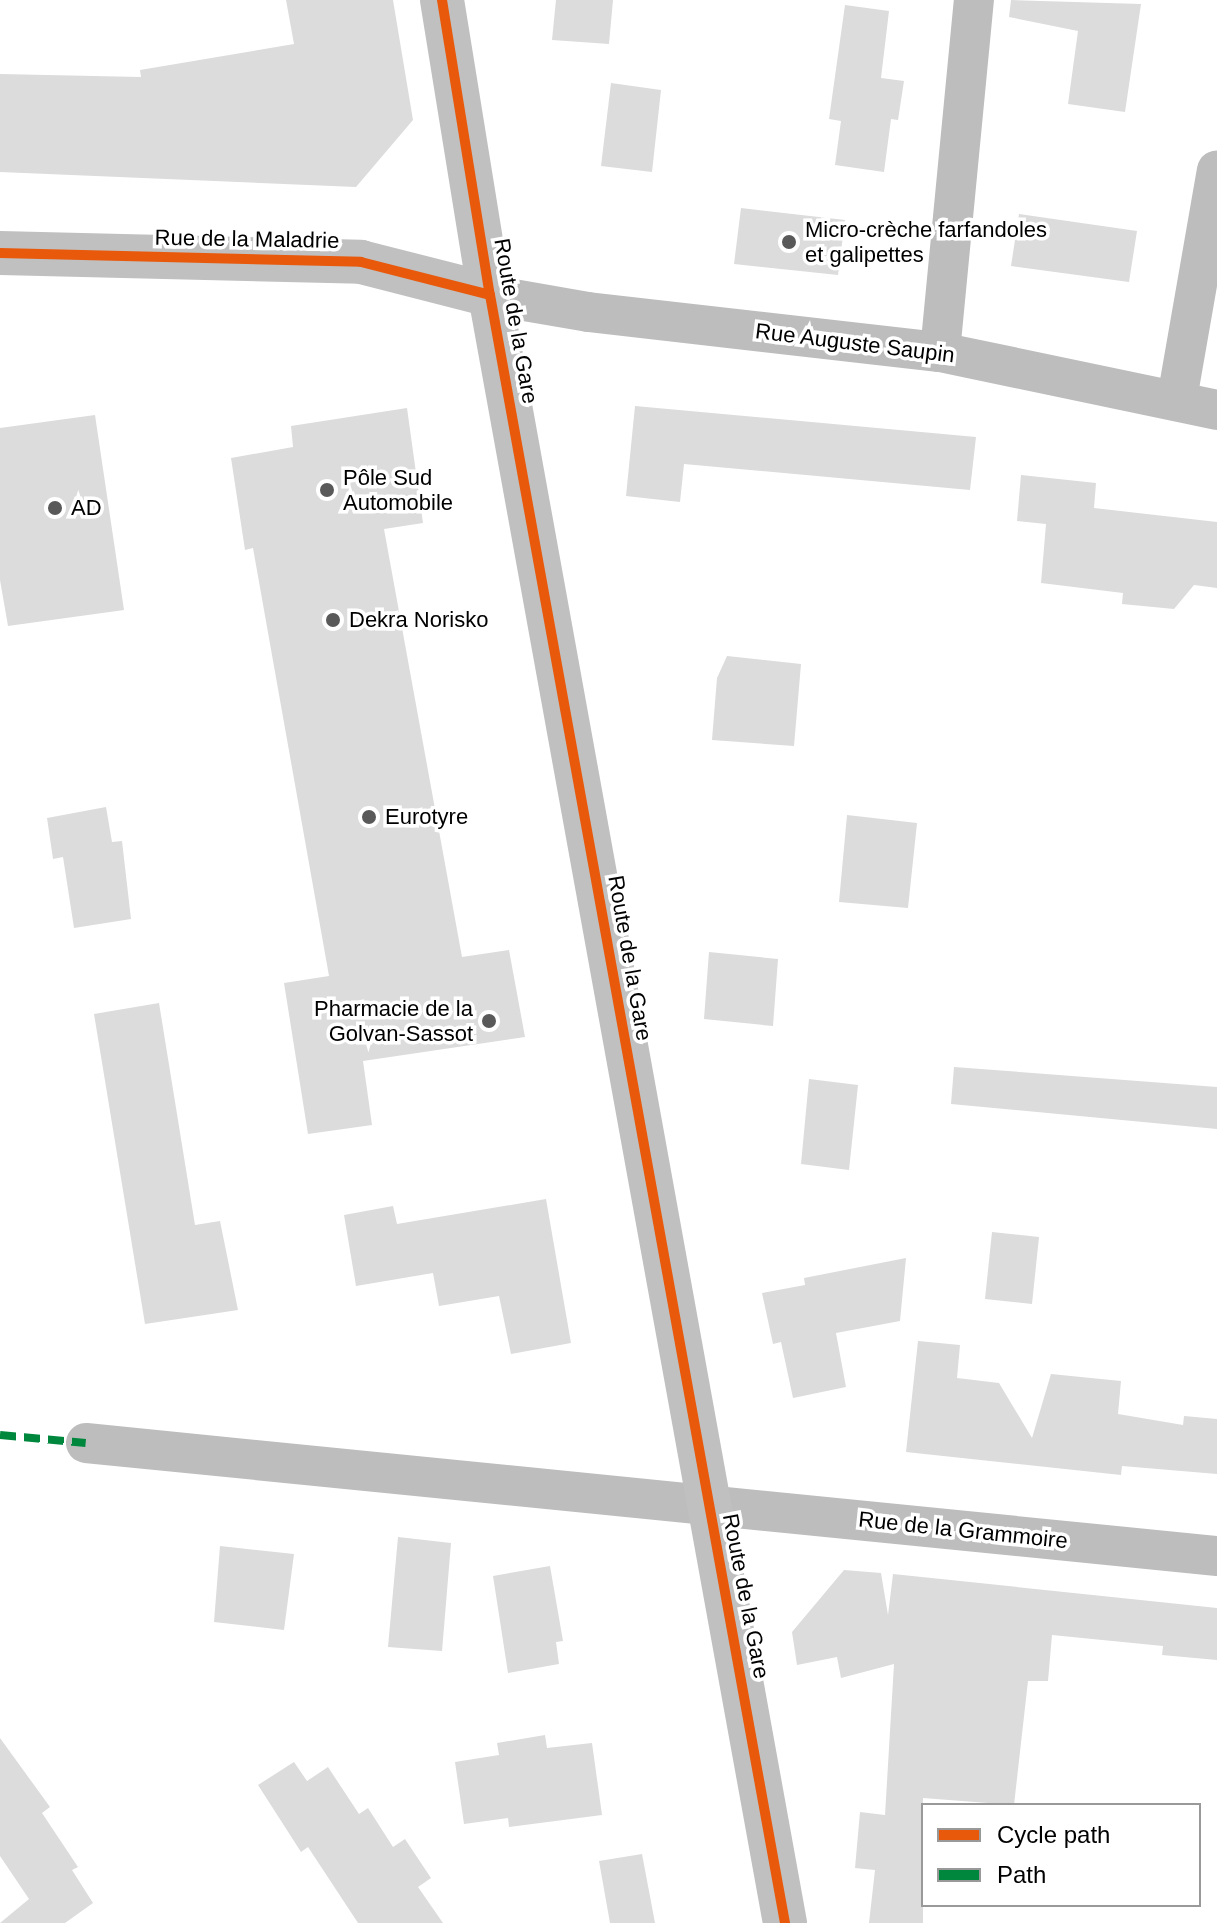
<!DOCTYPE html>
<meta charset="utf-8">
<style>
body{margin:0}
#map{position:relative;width:1217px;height:1923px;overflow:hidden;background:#fff;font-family:Arial,sans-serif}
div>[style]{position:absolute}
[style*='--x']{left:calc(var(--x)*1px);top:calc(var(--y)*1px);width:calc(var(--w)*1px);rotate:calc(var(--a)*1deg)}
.building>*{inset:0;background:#dcdcdc}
.street>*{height:40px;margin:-20px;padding:0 20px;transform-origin:20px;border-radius:20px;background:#bdbdbd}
.secondary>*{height:44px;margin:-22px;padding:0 22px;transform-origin:22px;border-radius:22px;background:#c0c0c0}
.quiet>*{height:8px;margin-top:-4px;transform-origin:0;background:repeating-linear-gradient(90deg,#00873e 0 16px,transparent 0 24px)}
.cycleway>*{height:10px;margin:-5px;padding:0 5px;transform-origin:5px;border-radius:5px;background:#e8590c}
.dots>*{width:22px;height:22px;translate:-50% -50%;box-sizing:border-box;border:4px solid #fff;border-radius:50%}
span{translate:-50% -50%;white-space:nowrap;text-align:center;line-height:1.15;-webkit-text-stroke:7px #fff;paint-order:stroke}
.poi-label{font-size:22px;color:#000}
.left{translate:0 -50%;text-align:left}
.right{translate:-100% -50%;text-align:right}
.street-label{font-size:22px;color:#000}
.legend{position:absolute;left:921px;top:1803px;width:280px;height:104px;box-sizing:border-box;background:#fff;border:2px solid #999;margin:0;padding:10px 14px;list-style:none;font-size:24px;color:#000}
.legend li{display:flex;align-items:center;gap:16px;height:40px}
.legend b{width:40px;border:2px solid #999}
</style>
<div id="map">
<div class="building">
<i style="clip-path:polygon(286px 0,393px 0,413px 120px,356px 187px,0 172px,0 74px,141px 77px,140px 70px,294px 44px)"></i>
<i style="clip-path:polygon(556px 0,613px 0,609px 44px,552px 40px)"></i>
<i style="clip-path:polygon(1011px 0,1141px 4px,1125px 112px,1068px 104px,1078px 31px,1009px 17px)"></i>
<i style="clip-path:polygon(845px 5px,889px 11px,881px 78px,904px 81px,898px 120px,891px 119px,884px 172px,835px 165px,841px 121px,829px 119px)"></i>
<i style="clip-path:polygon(611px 83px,661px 90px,652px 172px,601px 166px)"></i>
<i style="clip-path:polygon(741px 208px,845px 220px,838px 275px,734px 264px)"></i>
<i style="clip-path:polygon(1019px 214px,1137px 231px,1129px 282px,1011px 266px)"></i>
<i style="clip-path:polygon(635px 406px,976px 437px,970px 490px,684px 464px,680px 502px,626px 496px)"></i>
<i style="clip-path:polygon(407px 408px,423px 523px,384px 529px,462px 957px,509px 950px,525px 1037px,363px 1061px,372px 1125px,308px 1134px,284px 983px,329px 976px,253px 548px,245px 550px,231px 458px,293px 447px,291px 426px)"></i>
<i style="clip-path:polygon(95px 415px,124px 610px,8px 626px,0 580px,0 428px)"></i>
<i style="clip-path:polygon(1021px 475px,1096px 483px,1094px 508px,1217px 522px,1217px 588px,1194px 585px,1174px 609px,1122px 604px,1123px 593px,1041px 583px,1046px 524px,1017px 521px)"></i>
<i style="clip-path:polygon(727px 656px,801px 664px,794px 746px,712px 740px,717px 678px)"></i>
<i style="clip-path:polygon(106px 807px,112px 842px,122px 841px,131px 919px,74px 928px,63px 857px,53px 859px,47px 818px)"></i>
<i style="clip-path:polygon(847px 815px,917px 823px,908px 908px,839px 902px)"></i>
<i style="clip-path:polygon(709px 952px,778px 959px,773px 1026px,704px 1019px)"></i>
<i style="clip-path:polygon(159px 1003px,195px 1225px,220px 1221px,238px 1310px,145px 1324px,94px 1014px)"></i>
<i style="clip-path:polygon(954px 1067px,1217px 1087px,1217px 1129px,951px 1104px)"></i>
<i style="clip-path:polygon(809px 1079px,858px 1085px,849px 1170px,801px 1164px)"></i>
<i style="clip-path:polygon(546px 1199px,571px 1343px,511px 1354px,499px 1296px,439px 1306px,433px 1273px,356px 1286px,344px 1215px,393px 1206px,397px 1224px)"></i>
<i style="clip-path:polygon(992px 1232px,1039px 1237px,1032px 1304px,985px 1299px)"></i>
<i style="clip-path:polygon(906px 1258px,900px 1321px,836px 1333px,846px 1387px,793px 1398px,781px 1342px,773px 1344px,762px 1293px,805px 1285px,804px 1278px)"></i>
<i style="clip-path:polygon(918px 1341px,960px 1345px,957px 1378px,999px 1383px,1032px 1438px,1051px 1374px,1121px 1381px,1118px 1414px,1183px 1425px,1184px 1416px,1217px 1419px,1217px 1474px,1122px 1466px,1121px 1475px,906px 1452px)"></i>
<i style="clip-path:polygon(398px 1537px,451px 1543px,442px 1651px,388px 1647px)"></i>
<i style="clip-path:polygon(220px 1546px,294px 1554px,284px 1630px,214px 1622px)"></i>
<i style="clip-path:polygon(550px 1566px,563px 1641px,556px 1642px,559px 1664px,508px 1673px,493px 1576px)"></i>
<i style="clip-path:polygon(844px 1570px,881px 1573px,888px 1615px,893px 1574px,1217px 1608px,1217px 1660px,1162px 1655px,1163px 1646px,1052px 1635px,1048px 1681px,1028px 1681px,1014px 1805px,923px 1798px,923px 1923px,869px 1923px,875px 1870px,855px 1868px,860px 1812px,885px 1815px,894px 1664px,841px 1678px,837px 1657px,797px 1665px,792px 1632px)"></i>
<i style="clip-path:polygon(545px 1735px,547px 1748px,592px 1743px,602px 1815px,509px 1827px,508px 1818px,464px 1824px,455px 1762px,499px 1755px,497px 1743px)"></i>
<i style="clip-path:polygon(0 1738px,50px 1807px,42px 1813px,78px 1867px,72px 1870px,93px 1903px,65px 1923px,0 1923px,29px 1899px,0 1856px)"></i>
<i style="clip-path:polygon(294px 1762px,307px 1781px,328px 1767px,359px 1814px,368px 1808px,393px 1847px,405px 1839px,431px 1878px,418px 1887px,443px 1923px,358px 1923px,308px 1847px,301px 1852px,258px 1785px)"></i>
<i style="clip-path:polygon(642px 1854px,655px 1923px,610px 1923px,599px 1861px)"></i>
</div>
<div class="street">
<i style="--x:490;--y:295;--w:99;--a:9.8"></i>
<i style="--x:588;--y:312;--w:354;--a:6.5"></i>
<i style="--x:940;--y:352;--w:283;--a:11.8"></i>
<i style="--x:940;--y:352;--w:354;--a:-84.5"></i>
<i style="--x:1177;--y:399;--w:232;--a:-80.1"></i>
<i style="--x:86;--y:1443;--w:1137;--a:5.71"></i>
</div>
<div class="secondary">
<i style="--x:442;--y:0;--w:299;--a:80.8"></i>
<i style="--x:490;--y:295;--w:1655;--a:79.73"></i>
<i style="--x:0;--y:253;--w:361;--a:1.4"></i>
<i style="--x:361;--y:262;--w:133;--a:14.3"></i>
</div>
<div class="quiet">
<i style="--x:0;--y:1435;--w:86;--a:5.3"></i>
</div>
<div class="cycleway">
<i style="--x:442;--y:0;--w:299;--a:80.8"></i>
<i style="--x:490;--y:295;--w:1655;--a:79.73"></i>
<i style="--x:0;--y:253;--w:361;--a:1.4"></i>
<i style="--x:361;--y:262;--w:133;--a:14.3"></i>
</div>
<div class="dots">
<i style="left:789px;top:242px;background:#595959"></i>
<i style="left:327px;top:490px;background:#595959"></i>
<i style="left:55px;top:508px;background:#595959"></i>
<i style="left:333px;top:620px;background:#595959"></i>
<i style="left:369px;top:817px;background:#595959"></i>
<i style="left:489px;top:1021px;background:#595959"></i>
</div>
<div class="poi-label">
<span class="left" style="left:805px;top:242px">Micro-crèche farfandoles<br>et galipettes</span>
<span class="left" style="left:343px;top:490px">Pôle Sud<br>Automobile</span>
<span class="left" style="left:71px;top:508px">AD</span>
<span class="left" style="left:349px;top:620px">Dekra Norisko</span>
<span class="left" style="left:385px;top:817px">Eurotyre</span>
<span class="right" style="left:473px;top:1021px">Pharmacie de la<br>Golvan-Sassot</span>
</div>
<div class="street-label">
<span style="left:247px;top:239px;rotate:1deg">Rue de la Maladrie</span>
<span style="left:516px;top:321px;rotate:80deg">Route de la Gare</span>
<span style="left:855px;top:343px;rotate:7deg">Rue Auguste Saupin</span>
<span style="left:630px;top:958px;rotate:80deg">Route de la Gare</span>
<span style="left:963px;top:1530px;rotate:6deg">Rue de la Grammoire</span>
<span style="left:746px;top:1596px;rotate:79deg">Route de la Gare</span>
</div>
<ul class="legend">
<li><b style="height:10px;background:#e8590c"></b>Cycle path</li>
<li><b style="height:10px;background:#00873e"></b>Path</li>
</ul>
</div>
